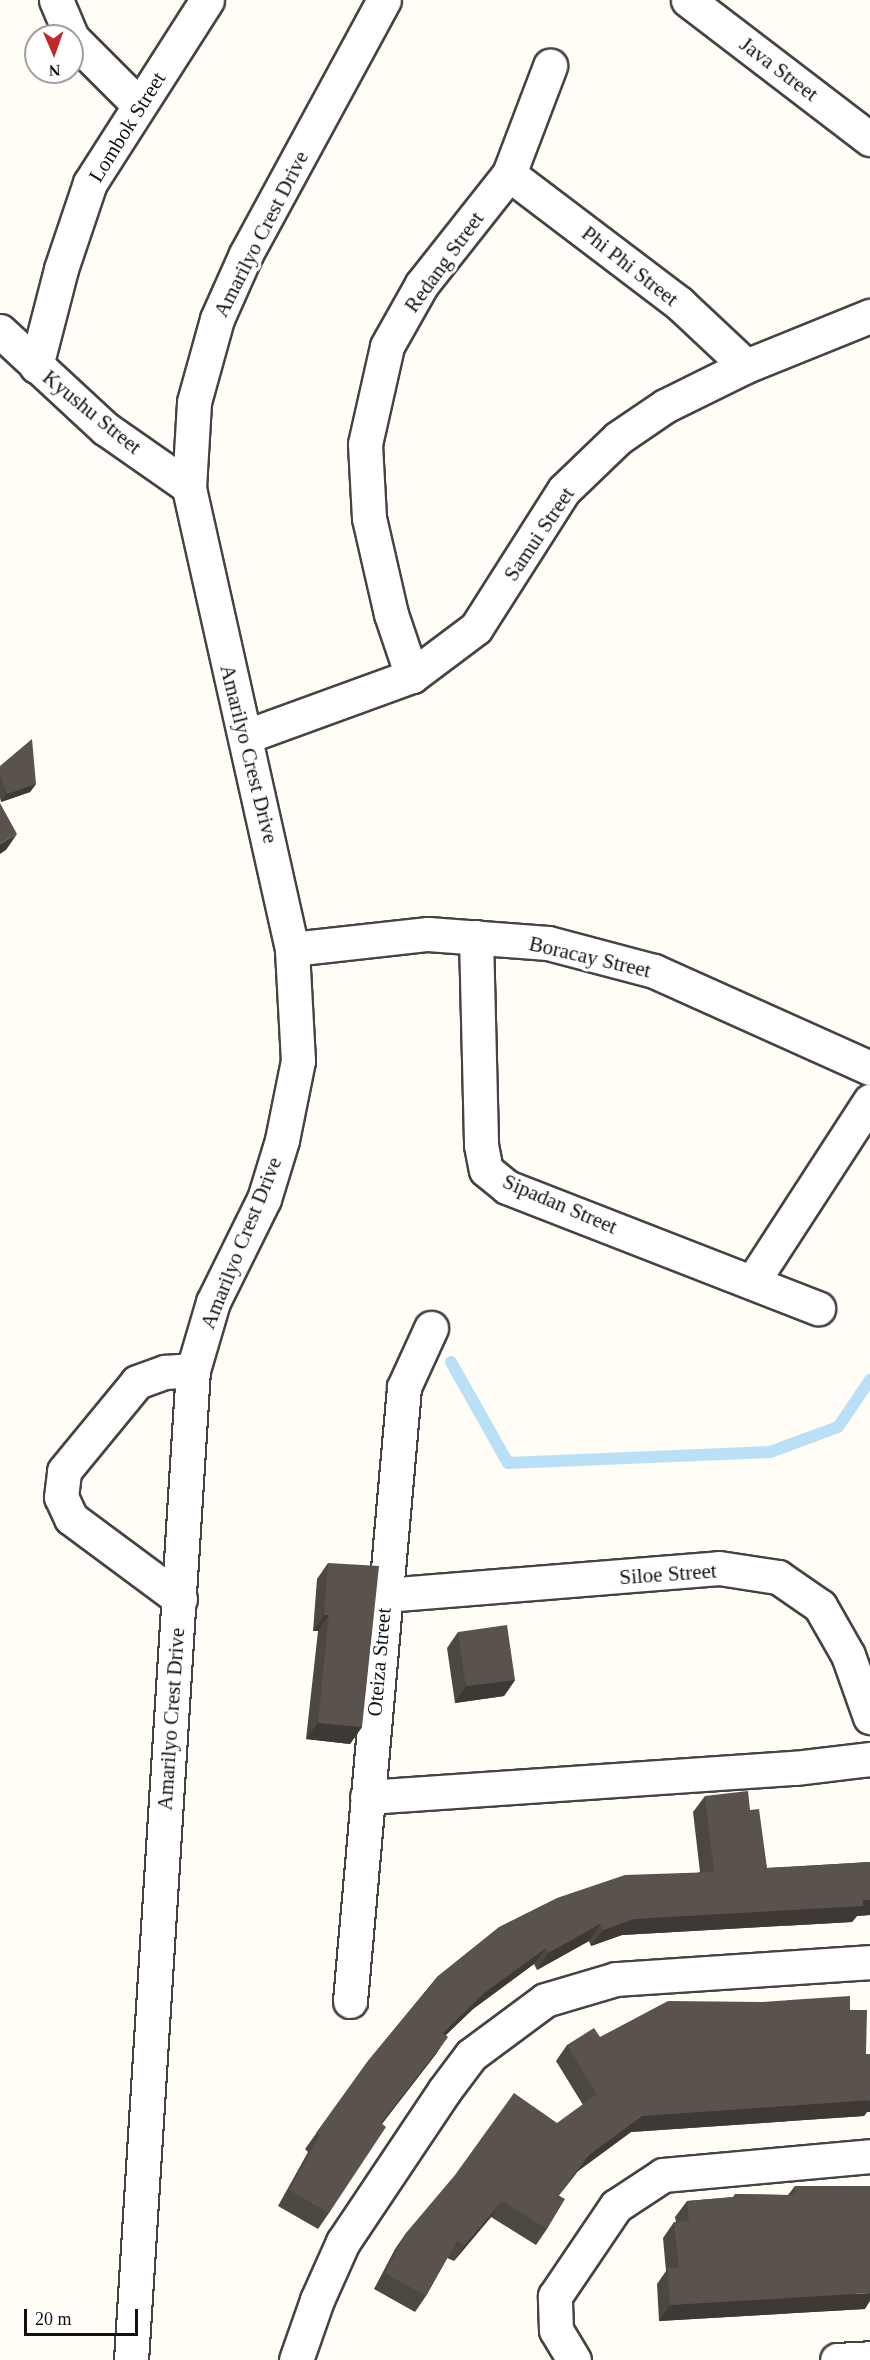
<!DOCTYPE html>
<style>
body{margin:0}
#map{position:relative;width:870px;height:2360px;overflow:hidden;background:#fffdf5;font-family:Georgia,serif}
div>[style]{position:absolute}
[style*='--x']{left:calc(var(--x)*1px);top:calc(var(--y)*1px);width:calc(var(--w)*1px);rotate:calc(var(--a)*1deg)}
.stream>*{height:12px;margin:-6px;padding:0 6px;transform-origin:6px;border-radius:6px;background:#b9e0f7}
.roads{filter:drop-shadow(2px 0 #444) drop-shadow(-2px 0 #444) drop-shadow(0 2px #444) drop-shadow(0 -2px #444)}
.street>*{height:33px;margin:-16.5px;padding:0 16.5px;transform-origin:16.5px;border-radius:16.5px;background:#fff}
.wall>*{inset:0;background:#4d4742}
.shaded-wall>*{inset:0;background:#3f3936}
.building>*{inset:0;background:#5a524d}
span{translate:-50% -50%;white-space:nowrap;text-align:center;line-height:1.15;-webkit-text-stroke:6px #fff;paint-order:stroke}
.street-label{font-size:21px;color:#111}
.north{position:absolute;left:24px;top:24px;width:60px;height:60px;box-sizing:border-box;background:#fff;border:2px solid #a0a0a0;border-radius:50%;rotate:178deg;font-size:16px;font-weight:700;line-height:24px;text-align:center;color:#111}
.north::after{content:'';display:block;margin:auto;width:21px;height:27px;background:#c4262e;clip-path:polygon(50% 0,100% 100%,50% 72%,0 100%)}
.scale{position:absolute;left:24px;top:2309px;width:114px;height:27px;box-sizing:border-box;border:3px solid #111;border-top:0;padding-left:8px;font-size:18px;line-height:21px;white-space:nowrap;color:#111;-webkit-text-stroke:4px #fff;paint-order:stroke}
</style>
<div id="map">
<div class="stream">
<i style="--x:451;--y:1362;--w:116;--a:60.6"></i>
<i style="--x:508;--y:1463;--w:262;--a:-2.4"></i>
<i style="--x:770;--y:1452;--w:72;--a:-20.2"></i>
<i style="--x:838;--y:1427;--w:57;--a:-55.8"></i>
</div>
<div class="roads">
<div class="street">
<i style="--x:56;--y:0;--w:39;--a:67"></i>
<i style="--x:688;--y:0;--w:229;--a:37.4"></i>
<i style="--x:72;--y:38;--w:93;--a:45"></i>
<i style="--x:509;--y:174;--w:213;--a:37.2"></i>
<i style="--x:679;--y:303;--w:92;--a:43.2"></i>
<i style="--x:0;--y:331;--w:144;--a:42.8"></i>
<i style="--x:106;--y:429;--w:101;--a:34.9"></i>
<i style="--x:36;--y:366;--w:100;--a:-75.5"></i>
<i style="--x:61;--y:269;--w:91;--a:-71.4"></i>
<i style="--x:90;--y:183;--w:217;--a:-57.4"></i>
<i style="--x:412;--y:676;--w:65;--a:-108.7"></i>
<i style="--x:391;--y:614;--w:98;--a:-102.9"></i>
<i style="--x:369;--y:518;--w:74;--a:-93.1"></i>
<i style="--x:365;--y:444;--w:100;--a:-77.3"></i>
<i style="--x:387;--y:346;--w:71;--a:-60.6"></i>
<i style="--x:422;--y:284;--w:140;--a:-51.7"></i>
<i style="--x:509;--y:174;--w:116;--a:-69.2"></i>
<i style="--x:247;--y:736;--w:176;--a:-20"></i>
<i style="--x:412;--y:676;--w:80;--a:-36.9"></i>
<i style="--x:476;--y:628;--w:164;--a:-57.5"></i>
<i style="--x:564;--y:490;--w:75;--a:-43.9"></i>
<i style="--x:618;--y:438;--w:57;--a:-34.2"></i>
<i style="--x:665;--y:406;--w:90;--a:-26.3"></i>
<i style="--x:746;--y:366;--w:134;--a:-22"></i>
<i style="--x:476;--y:937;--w:208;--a:88.6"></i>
<i style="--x:481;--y:1145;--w:25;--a:79"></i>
<i style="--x:486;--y:1170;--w:27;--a:39"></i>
<i style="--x:507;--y:1187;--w:334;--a:21.3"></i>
<i style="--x:292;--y:949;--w:137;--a:-6.3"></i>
<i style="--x:428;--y:934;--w:120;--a:4.3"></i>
<i style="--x:548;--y:943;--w:110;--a:14.8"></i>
<i style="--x:654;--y:971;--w:237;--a:24.2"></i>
<i style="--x:753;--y:1281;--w:215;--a:-57"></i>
<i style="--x:385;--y:1595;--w:335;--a:-4.6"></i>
<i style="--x:719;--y:1568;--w:60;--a:8.7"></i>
<i style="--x:778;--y:1577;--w:51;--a:34.6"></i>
<i style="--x:820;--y:1606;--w:56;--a:60.3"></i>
<i style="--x:848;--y:1655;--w:66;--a:70.5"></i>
<i style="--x:180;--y:1599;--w:136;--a:-143.4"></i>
<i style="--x:71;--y:1518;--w:23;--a:-115"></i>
<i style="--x:61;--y:1497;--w:26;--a:-83"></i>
<i style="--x:64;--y:1471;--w:115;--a:-50.6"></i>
<i style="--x:137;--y:1382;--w:30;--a:-20"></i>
<i style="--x:165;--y:1372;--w:28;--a:-4"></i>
<i style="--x:367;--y:1797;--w:429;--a:-3.9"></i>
<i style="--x:795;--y:1768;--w:76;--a:-6.8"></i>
<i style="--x:350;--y:2001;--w:616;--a:-84.97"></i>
<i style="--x:404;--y:1387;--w:65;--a:-65.4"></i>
<i style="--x:131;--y:2360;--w:992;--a:-86.42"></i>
<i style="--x:193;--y:1370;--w:71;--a:-73.6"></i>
<i style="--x:213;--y:1302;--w:115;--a:-63.7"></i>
<i style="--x:264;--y:1199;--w:62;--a:-73"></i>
<i style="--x:282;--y:1140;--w:81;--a:-78.6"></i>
<i style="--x:298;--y:1061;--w:112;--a:-93.1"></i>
<i style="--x:292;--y:949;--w:473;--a:-102.6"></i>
<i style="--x:189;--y:487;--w:85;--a:-86.6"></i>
<i style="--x:194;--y:402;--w:86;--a:-74.5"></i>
<i style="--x:217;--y:319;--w:71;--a:-66"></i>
<i style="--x:246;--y:254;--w:289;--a:-61.5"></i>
<i style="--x:296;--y:2360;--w:64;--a:-70.7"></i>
<i style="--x:317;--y:2300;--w:64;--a:-65.9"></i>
<i style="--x:343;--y:2242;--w:182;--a:-56.2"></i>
<i style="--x:444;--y:2091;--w:45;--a:-53.1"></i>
<i style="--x:471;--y:2055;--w:92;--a:-36.6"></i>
<i style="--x:545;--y:2000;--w:74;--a:-16.5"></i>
<i style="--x:616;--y:1979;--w:255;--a:-3.8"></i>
<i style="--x:574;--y:2360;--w:35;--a:-121"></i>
<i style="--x:556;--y:2330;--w:34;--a:-92"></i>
<i style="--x:555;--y:2296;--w:109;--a:-55.9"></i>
<i style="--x:616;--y:2206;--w:56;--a:-33.4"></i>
<i style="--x:663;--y:2175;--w:208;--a:-5.2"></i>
<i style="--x:837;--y:2360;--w:33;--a:-3"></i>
</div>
</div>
<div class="wall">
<i style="clip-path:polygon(0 766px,36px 784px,30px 792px,1px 802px,0 798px)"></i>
<i style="clip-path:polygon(328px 1563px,362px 1727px,350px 1744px,306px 1739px,318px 1631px,313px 1631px,317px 1579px)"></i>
<i style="clip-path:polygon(458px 1632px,515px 1680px,504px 1696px,455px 1703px,447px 1648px)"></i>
<i style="clip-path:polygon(705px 1796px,750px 1810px,767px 1868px,870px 1862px,870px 1915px,857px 1916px,852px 1922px,622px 1935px,591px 1946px,589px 1941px,537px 1970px,534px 1964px,473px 2009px,445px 2036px,436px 2054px,382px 2124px,329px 2213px,318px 2229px,278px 2206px,308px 2152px,305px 2149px,368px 2061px,438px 1976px,700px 1872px,693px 1812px)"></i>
<i style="clip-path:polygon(850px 2010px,866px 2054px,867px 2112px,864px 2116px,631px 2132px,578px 2171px,559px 2195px,547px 2229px,536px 2245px,491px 2217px,454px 2261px,447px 2258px,426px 2296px,415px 2312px,374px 2289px,395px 2249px,406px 2233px,583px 2105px,556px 2061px,567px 2045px,600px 2037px)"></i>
<i style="clip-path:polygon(795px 2186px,865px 2309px,659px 2321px,657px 2284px,666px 2271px,663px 2238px,674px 2222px,676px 2222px,675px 2217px,687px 2201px,733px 2197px,735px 2194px,788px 2195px)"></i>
</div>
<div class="shaded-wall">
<i style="clip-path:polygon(36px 784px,30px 792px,1px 802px,7px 794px)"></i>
<i style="clip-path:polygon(17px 834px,6px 850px,0 854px,0 844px)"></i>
<i style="clip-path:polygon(324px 1615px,329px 1615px,318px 1631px,313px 1631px)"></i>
<i style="clip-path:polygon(515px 1680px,504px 1696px,455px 1703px,466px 1686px)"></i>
<i style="clip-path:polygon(318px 1723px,362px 1727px,350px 1744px,306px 1739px)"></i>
<i style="clip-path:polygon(870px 1900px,870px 1915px,857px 1916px,852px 1922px,622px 1935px,591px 1946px,603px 1930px,634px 1919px)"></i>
<i style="clip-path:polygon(600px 1924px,589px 1941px,537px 1970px,548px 1953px)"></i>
<i style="clip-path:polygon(546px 1948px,534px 1964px,473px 2009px,431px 2049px,443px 2033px,484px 1993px)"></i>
<i style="clip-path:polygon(448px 2037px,436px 2054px,370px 2139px,381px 2123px)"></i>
<i style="clip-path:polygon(870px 2100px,870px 2112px,867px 2112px,864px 2116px,631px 2132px,578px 2171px,547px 2211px,589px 2155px,642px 2116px)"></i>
<i style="clip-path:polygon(502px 2201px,491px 2217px,454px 2261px,465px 2245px)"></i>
<i style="clip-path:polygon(870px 2293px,870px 2301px,865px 2309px,659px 2321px,670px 2305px)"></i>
</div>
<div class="building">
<i style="clip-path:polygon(32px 739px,36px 784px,7px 794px,0 775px,0 766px)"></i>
<i style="clip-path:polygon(0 803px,17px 834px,0 844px)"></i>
<i style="clip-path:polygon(328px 1563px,379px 1566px,362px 1727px,318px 1723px,329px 1615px,324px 1615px)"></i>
<i style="clip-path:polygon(507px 1625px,515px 1680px,466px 1686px,458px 1632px)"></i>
<i style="clip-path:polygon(748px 1791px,750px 1810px,759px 1809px,767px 1868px,870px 1862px,870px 1900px,863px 1900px,863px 1906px,634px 1919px,603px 1930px,600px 1924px,548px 1953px,546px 1948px,484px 1993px,443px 2033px,448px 2037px,381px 2123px,386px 2127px,329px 2213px,289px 2190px,320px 2135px,316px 2133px,368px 2061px,438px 1976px,499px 1927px,557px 1898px,625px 1875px,714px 1872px,705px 1796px)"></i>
<i style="clip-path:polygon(850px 1996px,850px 2010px,867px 2010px,866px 2054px,870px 2054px,870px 2100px,642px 2116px,589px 2155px,558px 2195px,565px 2199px,547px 2229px,502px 2201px,465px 2245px,457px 2241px,426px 2296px,385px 2273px,406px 2233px,455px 2175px,514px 2093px,557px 2123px,597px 2094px,567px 2045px,594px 2028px,600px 2037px,668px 2001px,762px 2002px)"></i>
<i style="clip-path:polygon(795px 2186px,870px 2186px,870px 2293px,670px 2305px,668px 2268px,679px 2268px,674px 2222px,689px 2221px,687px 2201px,735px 2197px,735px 2194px,795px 2195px)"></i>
</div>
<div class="street-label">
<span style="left:779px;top:69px;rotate:37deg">Java Street</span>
<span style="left:127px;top:127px;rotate:-58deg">Lombok Street</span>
<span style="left:261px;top:234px;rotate:-63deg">Amarilyo Crest Drive</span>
<span style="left:444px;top:262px;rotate:-54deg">Redang Street</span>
<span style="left:630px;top:266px;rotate:38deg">Phi Phi Street</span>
<span style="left:92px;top:412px;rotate:39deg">Kyushu Street</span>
<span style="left:539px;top:534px;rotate:-56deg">Samui Street</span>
<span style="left:249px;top:754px;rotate:76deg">Amarilyo Crest Drive</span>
<span style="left:590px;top:957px;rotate:13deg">Boracay Street</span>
<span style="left:560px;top:1204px;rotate:23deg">Sipadan Street</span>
<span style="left:241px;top:1243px;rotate:-68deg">Amarilyo Crest Drive</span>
<span style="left:668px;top:1574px;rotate:-4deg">Siloe Street</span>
<span style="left:379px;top:1662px;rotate:-85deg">Oteiza Street</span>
<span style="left:171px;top:1719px;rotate:-86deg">Amarilyo Crest Drive</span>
</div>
<div class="north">N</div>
<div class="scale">20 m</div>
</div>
